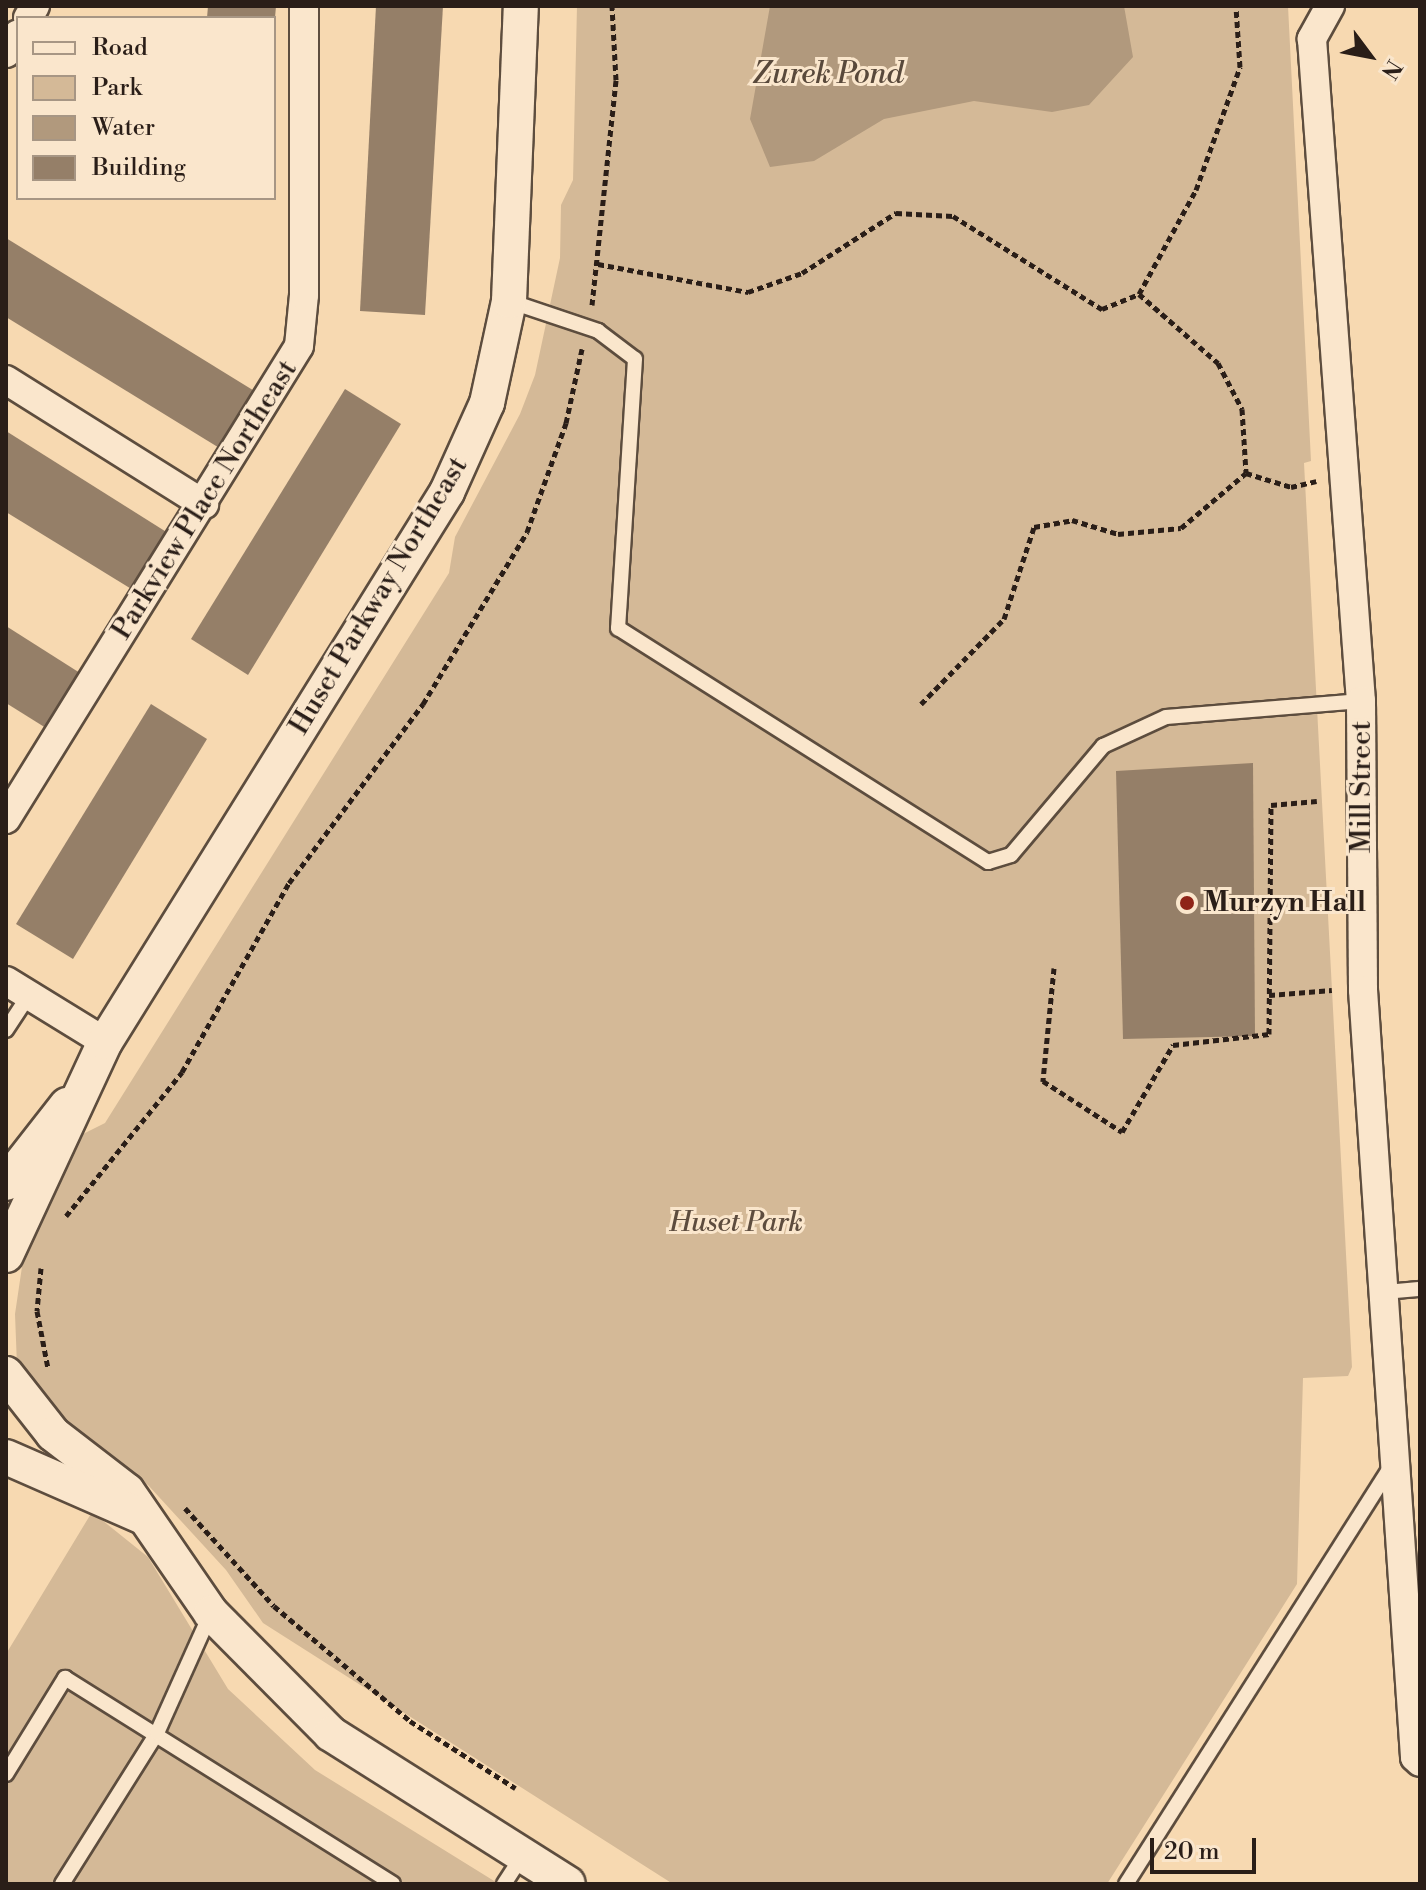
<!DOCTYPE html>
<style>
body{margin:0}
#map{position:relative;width:1426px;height:1890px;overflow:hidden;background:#f7d9b1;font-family:"Libre Bodoni",serif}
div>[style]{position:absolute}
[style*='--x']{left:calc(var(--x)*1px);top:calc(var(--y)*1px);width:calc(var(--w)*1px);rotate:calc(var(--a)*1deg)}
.green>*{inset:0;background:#d4b997}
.water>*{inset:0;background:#b1997d}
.building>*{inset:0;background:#957f68}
.path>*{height:5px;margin-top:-2.5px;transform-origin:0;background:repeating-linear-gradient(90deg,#2a1e18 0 6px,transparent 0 10px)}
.roads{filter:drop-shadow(2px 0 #5d4d3e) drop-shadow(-2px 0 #5d4d3e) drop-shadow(0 2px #5d4d3e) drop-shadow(0 -2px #5d4d3e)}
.service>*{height:14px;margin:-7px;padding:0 7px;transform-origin:7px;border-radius:7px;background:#fae6cc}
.minor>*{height:28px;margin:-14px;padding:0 14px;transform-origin:14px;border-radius:14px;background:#fae6cc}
.tertiary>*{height:34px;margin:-17px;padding:0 17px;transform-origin:17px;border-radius:17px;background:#fae6cc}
.dots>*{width:22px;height:22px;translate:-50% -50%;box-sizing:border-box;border:4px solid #fae6cc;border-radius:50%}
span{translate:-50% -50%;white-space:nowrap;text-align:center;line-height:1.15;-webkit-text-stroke:6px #fae6cc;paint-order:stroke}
.street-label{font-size:28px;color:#2a1e18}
.poi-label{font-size:28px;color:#2a1e18;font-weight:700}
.left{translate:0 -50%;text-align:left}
.park-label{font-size:28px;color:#5d4c3e;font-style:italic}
.water-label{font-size:30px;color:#59493b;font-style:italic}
.frame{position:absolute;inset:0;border:8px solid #2a1e18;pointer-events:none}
.legend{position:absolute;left:16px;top:16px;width:260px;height:184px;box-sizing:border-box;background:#fae6cc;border:2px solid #a79684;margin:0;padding:10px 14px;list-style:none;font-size:24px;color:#2a1e18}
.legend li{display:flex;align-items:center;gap:16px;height:40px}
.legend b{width:40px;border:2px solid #a79684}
.north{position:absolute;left:1330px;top:16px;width:80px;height:80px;-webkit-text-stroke:6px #fae6cc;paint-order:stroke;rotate:122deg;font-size:22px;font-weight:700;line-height:32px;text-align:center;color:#2a1e18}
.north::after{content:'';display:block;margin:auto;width:28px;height:36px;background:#2a1e18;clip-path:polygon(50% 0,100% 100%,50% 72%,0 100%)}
.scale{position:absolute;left:1150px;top:1838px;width:106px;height:36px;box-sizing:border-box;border:4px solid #2a1e18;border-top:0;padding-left:10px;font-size:24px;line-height:28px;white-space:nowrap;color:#2a1e18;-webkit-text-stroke:6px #fae6cc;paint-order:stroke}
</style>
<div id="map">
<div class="green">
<i style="clip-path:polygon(577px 6px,1288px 6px,1311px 461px,1304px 463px,1352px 1367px,1348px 1376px,1303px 1378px,1297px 1584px,1107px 1884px,673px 1884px,263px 1623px,226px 1570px,148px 1485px,54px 1417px,17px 1366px,15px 1314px,23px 1260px,83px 1134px,105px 1123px,449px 573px,455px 537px,520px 414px,535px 375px,560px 258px,561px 205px,573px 180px)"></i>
<i style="clip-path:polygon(92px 1512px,148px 1557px,228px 1689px,315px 1770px,499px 1884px,6px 1884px,6px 1654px)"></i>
</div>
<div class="water">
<i style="clip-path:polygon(770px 6px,1124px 6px,1133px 57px,1089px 105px,1052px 112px,974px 101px,884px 119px,814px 161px,770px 167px,750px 119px)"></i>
</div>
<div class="building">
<i style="clip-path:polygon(208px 6px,276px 6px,275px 18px,207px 18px)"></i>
<i style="clip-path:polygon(376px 6px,443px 6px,425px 315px,360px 311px)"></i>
<i style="clip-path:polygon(6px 238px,256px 392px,221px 449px,6px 317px)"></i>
<i style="clip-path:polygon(345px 389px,401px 424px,248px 675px,191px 639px)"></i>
<i style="clip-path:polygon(6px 431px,168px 533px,133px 590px,6px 512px)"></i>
<i style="clip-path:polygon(6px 626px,80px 673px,46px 728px,6px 703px)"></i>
<i style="clip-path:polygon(151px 704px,207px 739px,73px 959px,16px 924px)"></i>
<i style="clip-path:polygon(1253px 763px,1255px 1036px,1123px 1039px,1116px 771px)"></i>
</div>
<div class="path">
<i style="--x:598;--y:264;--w:153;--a:10.6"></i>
<i style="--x:748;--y:292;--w:57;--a:-19.4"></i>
<i style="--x:802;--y:273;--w:112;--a:-32.6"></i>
<i style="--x:896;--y:213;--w:57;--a:3"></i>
<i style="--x:953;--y:216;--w:176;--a:32"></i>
<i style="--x:1102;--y:309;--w:40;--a:-22"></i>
<i style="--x:1139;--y:294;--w:119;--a:-61.3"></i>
<i style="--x:1196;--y:190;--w:131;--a:-70.3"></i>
<i style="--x:1240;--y:67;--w:61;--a:-93.8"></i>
<i style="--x:1139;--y:294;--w:105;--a:41.1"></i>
<i style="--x:1218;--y:363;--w:52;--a:62.4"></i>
<i style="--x:1242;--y:409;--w:64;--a:86.4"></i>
<i style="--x:1246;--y:473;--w:47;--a:17.3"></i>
<i style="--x:1291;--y:487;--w:26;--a:-13"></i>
<i style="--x:592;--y:305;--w:226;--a:-83.9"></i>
<i style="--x:616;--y:80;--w:74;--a:-93.1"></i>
<i style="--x:921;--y:704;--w:119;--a:-45.7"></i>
<i style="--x:1004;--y:619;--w:97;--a:-71.9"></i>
<i style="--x:1034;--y:527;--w:39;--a:-10"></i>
<i style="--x:1072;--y:520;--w:48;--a:16.9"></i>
<i style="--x:1118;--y:534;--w:63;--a:-5.4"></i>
<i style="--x:1181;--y:528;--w:85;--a:-40.2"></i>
<i style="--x:1054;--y:968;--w:114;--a:95.6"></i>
<i style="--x:1043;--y:1081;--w:94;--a:32.8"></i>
<i style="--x:1122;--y:1132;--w:101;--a:-59.6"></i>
<i style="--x:1173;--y:1045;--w:97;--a:-6.5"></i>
<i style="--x:1269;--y:1034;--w:229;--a:-89.5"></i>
<i style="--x:1271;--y:805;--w:46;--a:-5"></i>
<i style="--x:1269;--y:995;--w:63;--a:-4.5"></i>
<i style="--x:66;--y:1216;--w:185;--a:-51.1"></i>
<i style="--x:182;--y:1072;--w:217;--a:-60.5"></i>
<i style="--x:289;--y:883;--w:224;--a:-53.2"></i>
<i style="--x:423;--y:704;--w:201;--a:-58.8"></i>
<i style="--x:527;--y:532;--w:116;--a:-70.3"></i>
<i style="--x:566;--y:423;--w:76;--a:-77.8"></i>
<i style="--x:41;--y:1268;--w:43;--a:95.3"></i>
<i style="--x:37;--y:1311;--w:58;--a:79.1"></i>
<i style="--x:185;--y:1508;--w:132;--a:47.8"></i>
<i style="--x:274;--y:1606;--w:178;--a:40.2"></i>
<i style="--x:410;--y:1721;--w:125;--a:32.5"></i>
</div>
<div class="roads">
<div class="service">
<i style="--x:509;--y:301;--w:94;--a:18.6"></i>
<i style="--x:598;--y:331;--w:46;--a:37.1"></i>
<i style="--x:635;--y:359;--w:270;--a:93.6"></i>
<i style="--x:618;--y:628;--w:438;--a:32.3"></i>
<i style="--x:988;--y:862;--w:24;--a:-17"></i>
<i style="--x:1011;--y:855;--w:143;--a:-49.8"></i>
<i style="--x:1103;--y:746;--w:69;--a:-24.7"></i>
<i style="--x:1166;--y:717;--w:196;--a:-4.7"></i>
<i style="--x:6;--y:1030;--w:42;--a:-56.7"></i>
<i style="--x:1385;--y:1292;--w:35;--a:-5"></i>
<i style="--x:6;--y:1774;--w:113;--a:-58.4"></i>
<i style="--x:65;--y:1678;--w:387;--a:32.1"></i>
<i style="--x:62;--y:1884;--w:178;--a:-57.8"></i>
<i style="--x:157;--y:1733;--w:132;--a:-65.8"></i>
<i style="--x:504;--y:1884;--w:33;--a:-57"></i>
<i style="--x:1126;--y:1884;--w:494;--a:-57.6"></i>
</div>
<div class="minor">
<i style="--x:1330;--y:6;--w:38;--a:119"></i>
<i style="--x:1312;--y:39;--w:664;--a:85.77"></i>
<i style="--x:1361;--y:701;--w:289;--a:89.6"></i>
<i style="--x:1363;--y:990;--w:769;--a:86.12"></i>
<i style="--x:1415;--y:1757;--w:7;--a:45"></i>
<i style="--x:28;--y:18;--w:14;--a:-60"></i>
<i style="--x:6;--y:53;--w:22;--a:-58"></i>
<i style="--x:6;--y:380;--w:234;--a:32.1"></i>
<i style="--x:6;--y:819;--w:556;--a:-58.22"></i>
<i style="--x:299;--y:346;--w:51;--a:-84.4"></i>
<i style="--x:304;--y:295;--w:289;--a:-90"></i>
<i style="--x:6;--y:981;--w:116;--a:31.6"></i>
</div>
<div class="tertiary">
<i style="--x:6;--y:1183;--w:99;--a:-52"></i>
<i style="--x:6;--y:1255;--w:235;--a:-65.1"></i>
<i style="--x:105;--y:1042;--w:648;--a:-58.13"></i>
<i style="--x:447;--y:492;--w:98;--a:-65.8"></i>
<i style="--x:487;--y:403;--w:104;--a:-77.8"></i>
<i style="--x:509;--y:301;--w:295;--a:-87.7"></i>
<i style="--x:6;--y:1374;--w:76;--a:51.9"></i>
<i style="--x:53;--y:1434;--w:93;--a:37.6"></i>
<i style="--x:127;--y:1491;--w:148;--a:55.5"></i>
<i style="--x:211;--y:1613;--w:170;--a:45.2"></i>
<i style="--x:331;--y:1734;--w:280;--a:32.3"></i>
<i style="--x:6;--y:1457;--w:147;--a:23.6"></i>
</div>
</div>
<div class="dots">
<i style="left:1187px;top:903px;background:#8f2418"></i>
</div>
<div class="street-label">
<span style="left:205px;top:500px;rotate:-58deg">Parkview Place Northeast</span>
<span style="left:379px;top:596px;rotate:-59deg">Huset Parkway Northeast</span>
<span style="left:1362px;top:787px;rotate:-90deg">Mill Street</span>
</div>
<div class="poi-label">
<span class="left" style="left:1203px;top:903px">Murzyn Hall</span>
</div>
<div class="park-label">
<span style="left:736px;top:1223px">Huset Park</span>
</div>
<div class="water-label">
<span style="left:828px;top:74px">Zurek Pond</span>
</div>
<div class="frame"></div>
<ul class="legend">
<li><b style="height:10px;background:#fae6cc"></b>Road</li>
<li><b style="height:22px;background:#d4b997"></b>Park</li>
<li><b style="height:22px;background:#b1997d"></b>Water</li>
<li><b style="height:22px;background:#957f68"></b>Building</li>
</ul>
<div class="north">N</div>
<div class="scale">20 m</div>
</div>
